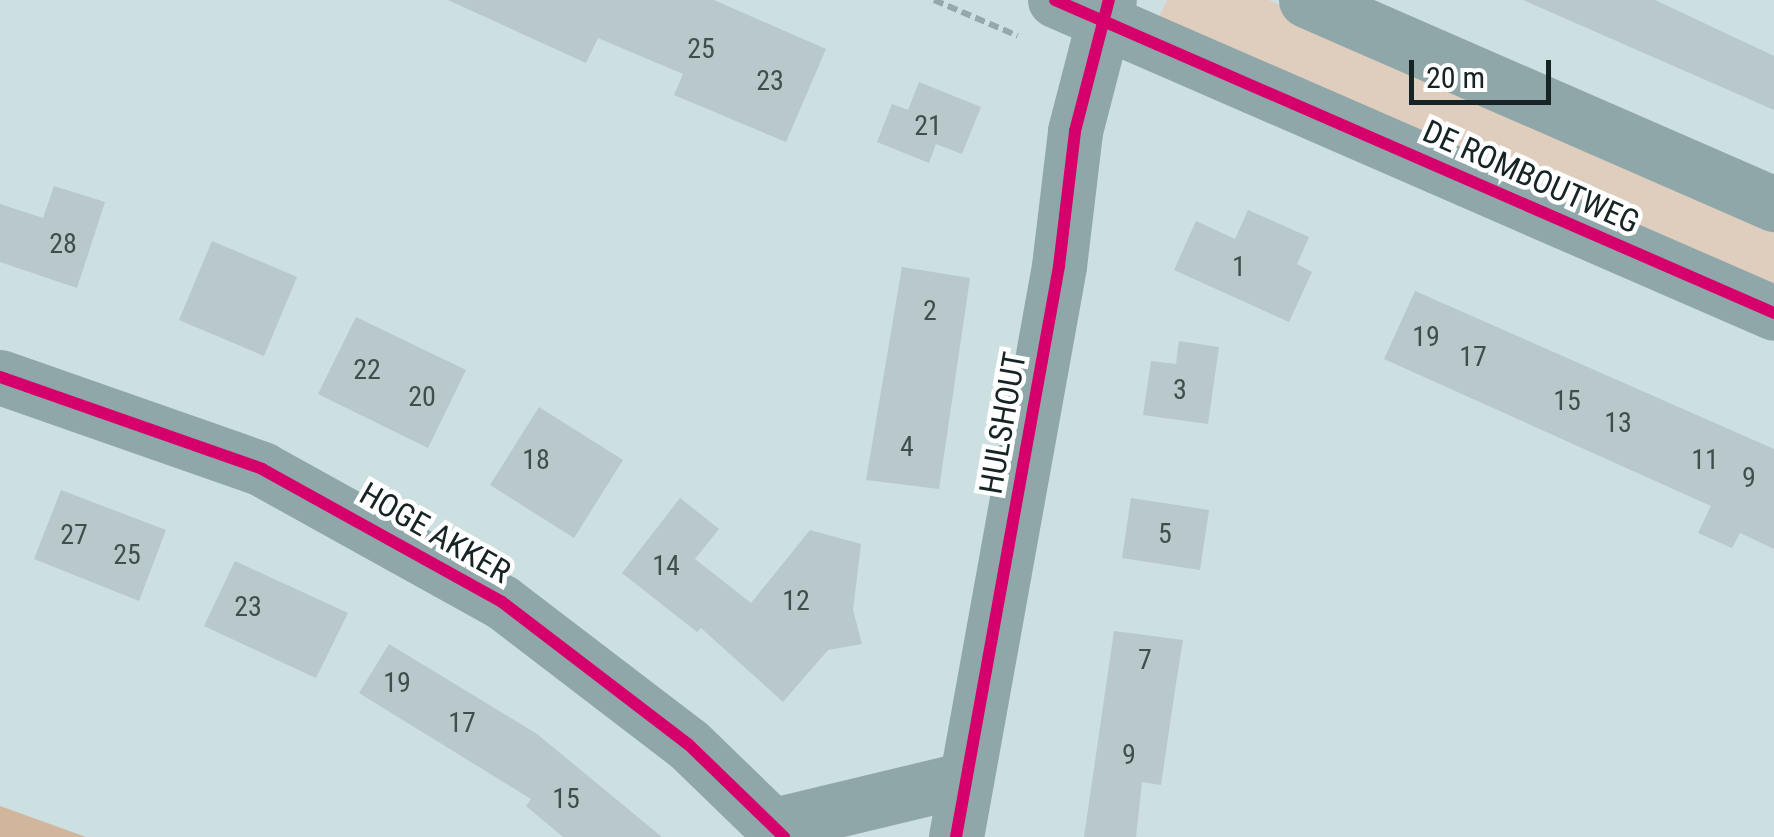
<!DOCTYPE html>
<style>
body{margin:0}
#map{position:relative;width:1774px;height:837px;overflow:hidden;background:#ccdfe1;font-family:"Roboto Condensed",sans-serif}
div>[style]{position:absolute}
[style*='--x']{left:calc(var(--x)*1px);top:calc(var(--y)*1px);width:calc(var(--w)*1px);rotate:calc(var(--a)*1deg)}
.green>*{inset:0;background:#dfcebe}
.forest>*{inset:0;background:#d1b59d}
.building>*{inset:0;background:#b9c8ca}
.path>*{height:6px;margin-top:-3px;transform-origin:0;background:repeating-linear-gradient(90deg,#95a8aa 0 10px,transparent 0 15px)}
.minor>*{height:55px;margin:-27.5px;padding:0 27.5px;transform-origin:27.5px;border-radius:27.5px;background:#90a7aa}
.cycleway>*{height:12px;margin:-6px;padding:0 6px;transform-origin:6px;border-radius:6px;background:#d6006c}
span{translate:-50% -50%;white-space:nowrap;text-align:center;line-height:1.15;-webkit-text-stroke:9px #fff;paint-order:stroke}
.number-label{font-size:28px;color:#404e50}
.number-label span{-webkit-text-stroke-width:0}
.street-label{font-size:32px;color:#172426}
.scale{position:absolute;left:1409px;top:60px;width:142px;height:45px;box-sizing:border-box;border:5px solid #172426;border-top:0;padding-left:12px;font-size:30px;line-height:35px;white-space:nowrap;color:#172426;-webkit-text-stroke:8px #fff;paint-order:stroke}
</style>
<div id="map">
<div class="green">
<i style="clip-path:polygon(1167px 0,1269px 0,1774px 220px,1774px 287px,1159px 17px)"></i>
</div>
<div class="forest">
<i style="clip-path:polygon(0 806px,86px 837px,0 837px)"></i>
</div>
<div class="building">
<i style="clip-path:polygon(448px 0,714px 0,826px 49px,786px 142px,674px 95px,683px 74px,598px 38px,586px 63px)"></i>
<i style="clip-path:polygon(1523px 0,1655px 0,1774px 56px,1774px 110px)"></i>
<i style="clip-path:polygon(919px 82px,981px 107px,962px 154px,936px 144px,929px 163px,877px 142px,892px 104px,908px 110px)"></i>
<i style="clip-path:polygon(54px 186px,105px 202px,77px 288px,0 262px,0 204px,43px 218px)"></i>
<i style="clip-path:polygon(1248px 210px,1309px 237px,1297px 264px,1312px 272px,1289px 322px,1174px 270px,1196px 221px,1235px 239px)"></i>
<i style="clip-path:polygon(212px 241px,297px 277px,264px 356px,179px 320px)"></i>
<i style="clip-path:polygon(902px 267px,970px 278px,939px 489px,866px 480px)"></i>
<i style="clip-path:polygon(1415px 291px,1774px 449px,1774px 549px,1740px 533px,1732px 548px,1698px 533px,1711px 506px,1384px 359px)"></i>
<i style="clip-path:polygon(356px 317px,466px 370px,428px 448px,318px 394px)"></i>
<i style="clip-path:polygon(1179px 341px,1219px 347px,1208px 424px,1143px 415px,1151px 361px,1176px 364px)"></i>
<i style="clip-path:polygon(539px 407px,623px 460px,574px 538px,490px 485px)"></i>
<i style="clip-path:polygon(61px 490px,166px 530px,139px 601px,34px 559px)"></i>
<i style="clip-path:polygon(680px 498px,719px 529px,695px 559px,751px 603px,810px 530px,861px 544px,853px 610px,862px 644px,828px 650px,783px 702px,701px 628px,697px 632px,622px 573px)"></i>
<i style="clip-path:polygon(1131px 498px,1209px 510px,1200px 570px,1122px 558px)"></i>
<i style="clip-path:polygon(235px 561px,348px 613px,316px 678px,204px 626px)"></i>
<i style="clip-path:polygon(1114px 631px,1183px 640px,1175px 690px,1161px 785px,1142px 782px,1136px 837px,1084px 837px)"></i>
<i style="clip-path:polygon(389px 644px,537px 734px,662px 837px,563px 837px,526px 806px,531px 799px,359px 693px)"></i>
</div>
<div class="path">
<i style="--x:934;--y:0;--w:91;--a:23.2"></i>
</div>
<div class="minor">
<i style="--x:1055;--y:0;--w:784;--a:23.52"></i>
<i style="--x:1306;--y:0;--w:511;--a:23.55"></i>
<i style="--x:0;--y:377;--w:278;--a:19.3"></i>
<i style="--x:262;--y:469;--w:274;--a:29"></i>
<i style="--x:502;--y:602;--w:234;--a:37.4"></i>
<i style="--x:688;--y:744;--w:134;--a:44.1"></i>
<i style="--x:774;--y:825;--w:196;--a:-13.5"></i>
<i style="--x:956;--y:837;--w:580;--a:-79.77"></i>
<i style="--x:1059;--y:266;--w:136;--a:-83.2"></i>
<i style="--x:1075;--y:131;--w:135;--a:-75.5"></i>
</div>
<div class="cycleway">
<i style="--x:1055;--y:0;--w:784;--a:23.52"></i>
<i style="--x:0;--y:377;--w:278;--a:19.3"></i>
<i style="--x:262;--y:469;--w:274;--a:29"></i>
<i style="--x:502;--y:602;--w:234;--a:37.4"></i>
<i style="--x:688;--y:744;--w:134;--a:44.1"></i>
<i style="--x:956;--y:837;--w:580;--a:-79.77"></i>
<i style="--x:1059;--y:266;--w:136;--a:-83.2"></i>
<i style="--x:1075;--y:131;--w:135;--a:-75.5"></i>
</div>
<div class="number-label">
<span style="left:701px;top:49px">25</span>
<span style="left:770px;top:81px">23</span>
<span style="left:928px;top:126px">21</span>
<span style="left:63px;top:244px">28</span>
<span style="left:1239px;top:267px">1</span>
<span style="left:930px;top:311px">2</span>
<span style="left:1426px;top:337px">19</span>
<span style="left:1473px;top:357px">17</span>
<span style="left:367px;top:370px">22</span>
<span style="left:1180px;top:390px">3</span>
<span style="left:422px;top:397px">20</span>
<span style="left:1567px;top:401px">15</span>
<span style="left:1618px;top:423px">13</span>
<span style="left:907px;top:447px">4</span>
<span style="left:536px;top:460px">18</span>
<span style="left:1705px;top:460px">11</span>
<span style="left:1749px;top:478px">9</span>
<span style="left:1165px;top:534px">5</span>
<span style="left:74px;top:535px">27</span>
<span style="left:127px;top:555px">25</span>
<span style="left:666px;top:566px">14</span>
<span style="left:796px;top:601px">12</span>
<span style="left:248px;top:607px">23</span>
<span style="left:1145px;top:660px">7</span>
<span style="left:397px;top:683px">19</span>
<span style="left:462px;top:723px">17</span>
<span style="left:1129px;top:755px">9</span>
<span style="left:566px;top:799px">15</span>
</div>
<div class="street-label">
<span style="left:1531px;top:177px;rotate:24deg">DE ROMBOUTWEG</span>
<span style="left:1003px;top:423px;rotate:-80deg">HULSHOUT</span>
<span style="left:435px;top:533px;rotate:30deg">HOGE AKKER</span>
</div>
<div class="scale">20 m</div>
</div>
